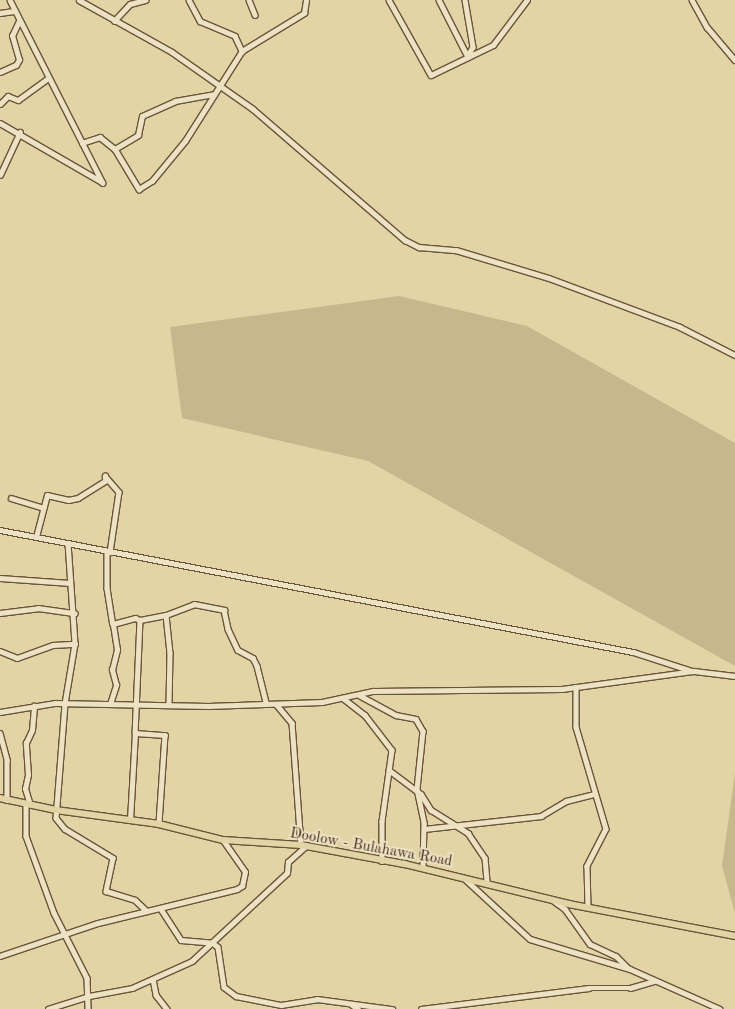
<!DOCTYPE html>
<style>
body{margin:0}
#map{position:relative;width:735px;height:1009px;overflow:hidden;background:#e3d4a5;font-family:"Old Standard TT",serif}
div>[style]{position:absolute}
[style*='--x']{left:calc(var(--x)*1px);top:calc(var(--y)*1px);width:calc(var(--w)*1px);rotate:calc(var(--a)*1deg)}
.green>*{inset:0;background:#c7b78d}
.roads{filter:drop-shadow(1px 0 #6a543a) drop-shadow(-1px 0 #6a543a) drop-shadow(0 1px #6a543a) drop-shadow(0 -1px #6a543a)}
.minor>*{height:4.5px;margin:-2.25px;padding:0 2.25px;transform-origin:2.25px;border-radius:2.25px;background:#ede3c4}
.major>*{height:5.5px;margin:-2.75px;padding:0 2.75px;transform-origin:2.75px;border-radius:2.75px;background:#e3d4a5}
span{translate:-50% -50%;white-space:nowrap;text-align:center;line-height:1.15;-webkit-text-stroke:3.5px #ede3c4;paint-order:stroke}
.street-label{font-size:15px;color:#412a17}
</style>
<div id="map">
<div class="green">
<i style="clip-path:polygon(399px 296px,527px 326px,735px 443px,735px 666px,368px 461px,182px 418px,170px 327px)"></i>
<i style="clip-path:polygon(735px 773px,735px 913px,722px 866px)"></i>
</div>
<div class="roads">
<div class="minor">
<i style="--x:10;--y:0;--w:205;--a:63.1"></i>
<i style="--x:79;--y:0;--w:107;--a:29.2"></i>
<i style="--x:172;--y:52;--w:99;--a:35.1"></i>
<i style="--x:253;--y:109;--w:201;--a:40.8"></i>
<i style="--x:405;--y:240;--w:16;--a:27"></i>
<i style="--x:419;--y:247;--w:37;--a:5"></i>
<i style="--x:456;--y:250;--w:97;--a:16.8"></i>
<i style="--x:549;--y:278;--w:140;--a:20.5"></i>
<i style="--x:680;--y:327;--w:62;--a:27"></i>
<i style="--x:189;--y:0;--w:24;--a:62"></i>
<i style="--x:200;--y:21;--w:38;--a:23"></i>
<i style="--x:235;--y:36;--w:17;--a:65"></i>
<i style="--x:249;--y:0;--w:16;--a:68"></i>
<i style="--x:389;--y:0;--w:86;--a:60.8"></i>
<i style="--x:431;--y:75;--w:69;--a:-25.8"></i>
<i style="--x:493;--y:45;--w:56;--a:-52.9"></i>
<i style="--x:439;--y:0;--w:64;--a:63"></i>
<i style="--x:465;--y:0;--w:48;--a:80.3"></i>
<i style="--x:473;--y:47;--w:10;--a:119"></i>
<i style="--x:692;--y:0;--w:31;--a:61"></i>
<i style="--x:707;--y:27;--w:43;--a:49.7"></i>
<i style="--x:0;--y:13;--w:15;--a:-8"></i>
<i style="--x:114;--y:21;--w:23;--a:-47"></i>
<i style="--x:130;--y:4;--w:16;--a:-15"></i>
<i style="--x:0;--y:72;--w:17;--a:-24"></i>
<i style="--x:16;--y:65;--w:6;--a:-59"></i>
<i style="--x:19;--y:60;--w:25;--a:-106"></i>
<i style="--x:12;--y:36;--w:17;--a:-65"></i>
<i style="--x:0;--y:104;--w:11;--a:-45"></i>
<i style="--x:8;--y:96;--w:11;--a:22"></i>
<i style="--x:18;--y:100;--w:37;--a:-36"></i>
<i style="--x:0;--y:123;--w:118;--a:30"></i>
<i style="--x:82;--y:143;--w:19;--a:-18"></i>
<i style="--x:100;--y:137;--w:19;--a:39"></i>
<i style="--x:115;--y:149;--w:27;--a:-31"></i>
<i style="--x:138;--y:135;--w:19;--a:-78"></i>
<i style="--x:142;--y:116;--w:36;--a:-24"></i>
<i style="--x:175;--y:101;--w:39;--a:-10"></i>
<i style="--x:115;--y:149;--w:47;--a:59"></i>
<i style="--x:139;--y:189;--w:15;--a:-32"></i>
<i style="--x:152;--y:181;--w:52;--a:-50.5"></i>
<i style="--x:185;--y:141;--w:107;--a:-57.7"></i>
<i style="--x:242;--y:51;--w:73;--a:-31.5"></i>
<i style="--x:304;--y:13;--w:13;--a:-81"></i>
<i style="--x:0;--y:175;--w:47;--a:-65.1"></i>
<i style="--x:11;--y:498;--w:34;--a:17"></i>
<i style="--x:0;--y:530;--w:645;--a:10.91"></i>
<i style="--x:633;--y:652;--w:62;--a:17.9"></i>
<i style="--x:36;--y:537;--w:43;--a:-75.3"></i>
<i style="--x:47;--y:495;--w:22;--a:13"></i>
<i style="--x:68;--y:500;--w:10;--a:-11"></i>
<i style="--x:78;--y:498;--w:32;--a:-32"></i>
<i style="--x:105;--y:481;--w:5;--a:-90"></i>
<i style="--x:105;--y:476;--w:21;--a:49"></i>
<i style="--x:119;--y:492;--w:61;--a:98.5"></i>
<i style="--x:68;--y:543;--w:101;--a:86"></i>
<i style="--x:75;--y:644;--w:61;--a:99.5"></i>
<i style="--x:65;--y:704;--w:114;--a:94.5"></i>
<i style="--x:56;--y:818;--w:14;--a:51"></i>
<i style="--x:65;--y:829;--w:56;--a:31.1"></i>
<i style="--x:113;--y:858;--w:34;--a:102"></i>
<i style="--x:106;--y:891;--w:30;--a:17"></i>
<i style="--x:135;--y:900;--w:16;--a:43"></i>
<i style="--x:107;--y:551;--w:37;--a:90"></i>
<i style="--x:107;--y:588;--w:36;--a:81"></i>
<i style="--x:113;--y:624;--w:23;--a:-15"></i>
<i style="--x:135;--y:618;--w:5;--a:22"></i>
<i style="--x:140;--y:620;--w:113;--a:92.5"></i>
<i style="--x:135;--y:733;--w:30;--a:4"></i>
<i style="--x:165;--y:735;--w:89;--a:93.9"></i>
<i style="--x:0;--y:578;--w:70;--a:4.1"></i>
<i style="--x:0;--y:613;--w:38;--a:-7"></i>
<i style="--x:38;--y:608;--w:37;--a:8"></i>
<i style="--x:166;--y:615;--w:30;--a:-21"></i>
<i style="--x:194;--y:604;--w:31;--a:11"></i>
<i style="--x:224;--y:610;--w:19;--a:78"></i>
<i style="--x:228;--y:629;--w:23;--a:65"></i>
<i style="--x:238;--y:650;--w:17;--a:28"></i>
<i style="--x:253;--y:658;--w:9;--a:63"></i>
<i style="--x:257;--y:666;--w:38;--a:76"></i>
<i style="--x:140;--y:620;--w:26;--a:-11"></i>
<i style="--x:166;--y:615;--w:38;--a:84"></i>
<i style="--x:170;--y:653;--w:50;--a:91.1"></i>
<i style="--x:0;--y:651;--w:18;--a:22"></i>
<i style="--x:17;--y:658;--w:38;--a:-20"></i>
<i style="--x:53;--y:645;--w:22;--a:-3"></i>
<i style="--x:576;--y:687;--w:40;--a:90"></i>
<i style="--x:576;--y:727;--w:106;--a:73.6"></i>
<i style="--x:606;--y:829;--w:42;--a:117.2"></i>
<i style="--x:587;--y:866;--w:41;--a:88.6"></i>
<i style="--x:359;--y:695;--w:42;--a:28.4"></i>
<i style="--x:396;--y:715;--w:20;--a:11"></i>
<i style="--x:416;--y:719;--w:14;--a:60"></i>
<i style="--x:423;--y:731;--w:58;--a:95.9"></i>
<i style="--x:417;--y:789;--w:35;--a:78"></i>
<i style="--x:424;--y:823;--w:45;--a:91.3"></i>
<i style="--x:343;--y:698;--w:28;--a:38"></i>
<i style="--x:365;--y:715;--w:44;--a:52.4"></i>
<i style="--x:392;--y:750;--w:72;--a:98"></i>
<i style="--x:382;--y:821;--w:40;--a:90"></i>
<i style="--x:110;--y:704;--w:20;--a:-72"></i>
<i style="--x:116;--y:685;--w:16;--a:-105"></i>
<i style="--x:112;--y:670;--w:21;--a:-76"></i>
<i style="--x:117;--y:650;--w:26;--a:-99"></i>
<i style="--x:276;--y:704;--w:25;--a:50"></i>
<i style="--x:292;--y:723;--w:122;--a:85.8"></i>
<i style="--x:0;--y:712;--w:56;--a:-9.3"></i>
<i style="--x:55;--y:703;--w:153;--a:1.1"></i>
<i style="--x:208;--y:706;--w:114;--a:-2"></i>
<i style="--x:322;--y:702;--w:52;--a:-12.2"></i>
<i style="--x:373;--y:691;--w:189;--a:-0.6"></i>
<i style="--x:562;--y:689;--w:133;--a:-7.8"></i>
<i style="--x:694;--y:671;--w:41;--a:7"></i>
<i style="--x:0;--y:733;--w:28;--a:75"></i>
<i style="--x:7;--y:760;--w:40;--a:90"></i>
<i style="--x:389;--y:770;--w:40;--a:37"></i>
<i style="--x:421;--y:794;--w:19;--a:58"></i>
<i style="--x:431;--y:810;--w:44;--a:31.9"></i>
<i style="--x:468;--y:833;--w:30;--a:56"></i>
<i style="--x:485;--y:858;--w:24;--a:85"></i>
<i style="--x:26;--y:804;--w:32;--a:90"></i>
<i style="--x:26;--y:836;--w:82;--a:70"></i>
<i style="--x:54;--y:913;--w:73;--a:63.1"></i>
<i style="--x:87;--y:978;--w:31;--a:88"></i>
<i style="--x:30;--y:805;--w:17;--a:-107"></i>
<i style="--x:25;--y:789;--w:14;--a:-78"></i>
<i style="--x:28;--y:775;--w:32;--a:-94"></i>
<i style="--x:26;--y:743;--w:14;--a:-65"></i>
<i style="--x:32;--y:730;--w:24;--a:-85"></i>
<i style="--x:130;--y:820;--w:87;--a:-86.7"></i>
<i style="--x:424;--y:829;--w:118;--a:-6.3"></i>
<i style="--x:541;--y:816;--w:29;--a:-31"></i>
<i style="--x:566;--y:801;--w:29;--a:-14"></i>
<i style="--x:465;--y:879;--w:88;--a:42.7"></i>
<i style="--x:530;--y:939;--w:104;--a:16.7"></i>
<i style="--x:630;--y:969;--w:98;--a:24"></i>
<i style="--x:554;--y:901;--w:14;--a:36"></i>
<i style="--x:565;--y:909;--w:43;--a:54.5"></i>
<i style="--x:590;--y:944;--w:29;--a:25"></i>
<i style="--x:616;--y:956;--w:17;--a:45"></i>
<i style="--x:161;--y:909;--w:37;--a:57"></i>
<i style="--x:181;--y:940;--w:32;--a:5"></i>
<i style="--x:213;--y:943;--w:6;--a:39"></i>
<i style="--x:218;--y:947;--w:40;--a:81.5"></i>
<i style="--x:224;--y:987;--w:15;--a:37"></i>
<i style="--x:236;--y:996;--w:46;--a:11.3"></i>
<i style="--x:281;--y:1005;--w:36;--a:-9"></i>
<i style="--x:317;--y:999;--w:76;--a:7.6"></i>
<i style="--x:0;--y:956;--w:103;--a:-18.6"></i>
<i style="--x:98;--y:923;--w:143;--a:-13.7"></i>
<i style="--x:237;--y:889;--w:6;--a:-31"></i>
<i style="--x:242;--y:886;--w:14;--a:-78"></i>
<i style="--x:245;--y:872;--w:39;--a:-125"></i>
<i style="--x:153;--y:979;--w:16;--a:79"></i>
<i style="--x:156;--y:995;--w:18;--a:52"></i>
<i style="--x:351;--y:1004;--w:9;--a:36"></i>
<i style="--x:48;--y:1009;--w:43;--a:-17.6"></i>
<i style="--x:89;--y:996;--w:44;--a:-10.5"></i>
<i style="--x:132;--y:988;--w:66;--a:-24.2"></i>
<i style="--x:192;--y:961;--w:129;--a:-42.8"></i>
<i style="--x:287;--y:873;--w:11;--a:-85"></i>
<i style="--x:288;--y:862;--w:24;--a:-42"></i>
<i style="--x:421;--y:1009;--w:169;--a:-7.1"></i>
<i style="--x:589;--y:988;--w:41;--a:0"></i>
<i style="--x:630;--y:988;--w:26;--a:-16"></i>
</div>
<div class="major">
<i style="--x:0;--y:798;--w:57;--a:12.1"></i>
<i style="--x:56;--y:810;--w:104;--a:7.7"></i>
<i style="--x:159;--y:824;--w:66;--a:14"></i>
<i style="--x:223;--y:840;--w:78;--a:3.7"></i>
<i style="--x:301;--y:845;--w:106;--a:10.4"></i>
<i style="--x:405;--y:864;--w:169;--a:13.7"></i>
<i style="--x:569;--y:904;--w:169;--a:10.9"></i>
</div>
</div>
<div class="street-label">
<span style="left:371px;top:848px;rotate:10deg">Doolow - Bulahawa Road</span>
</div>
</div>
